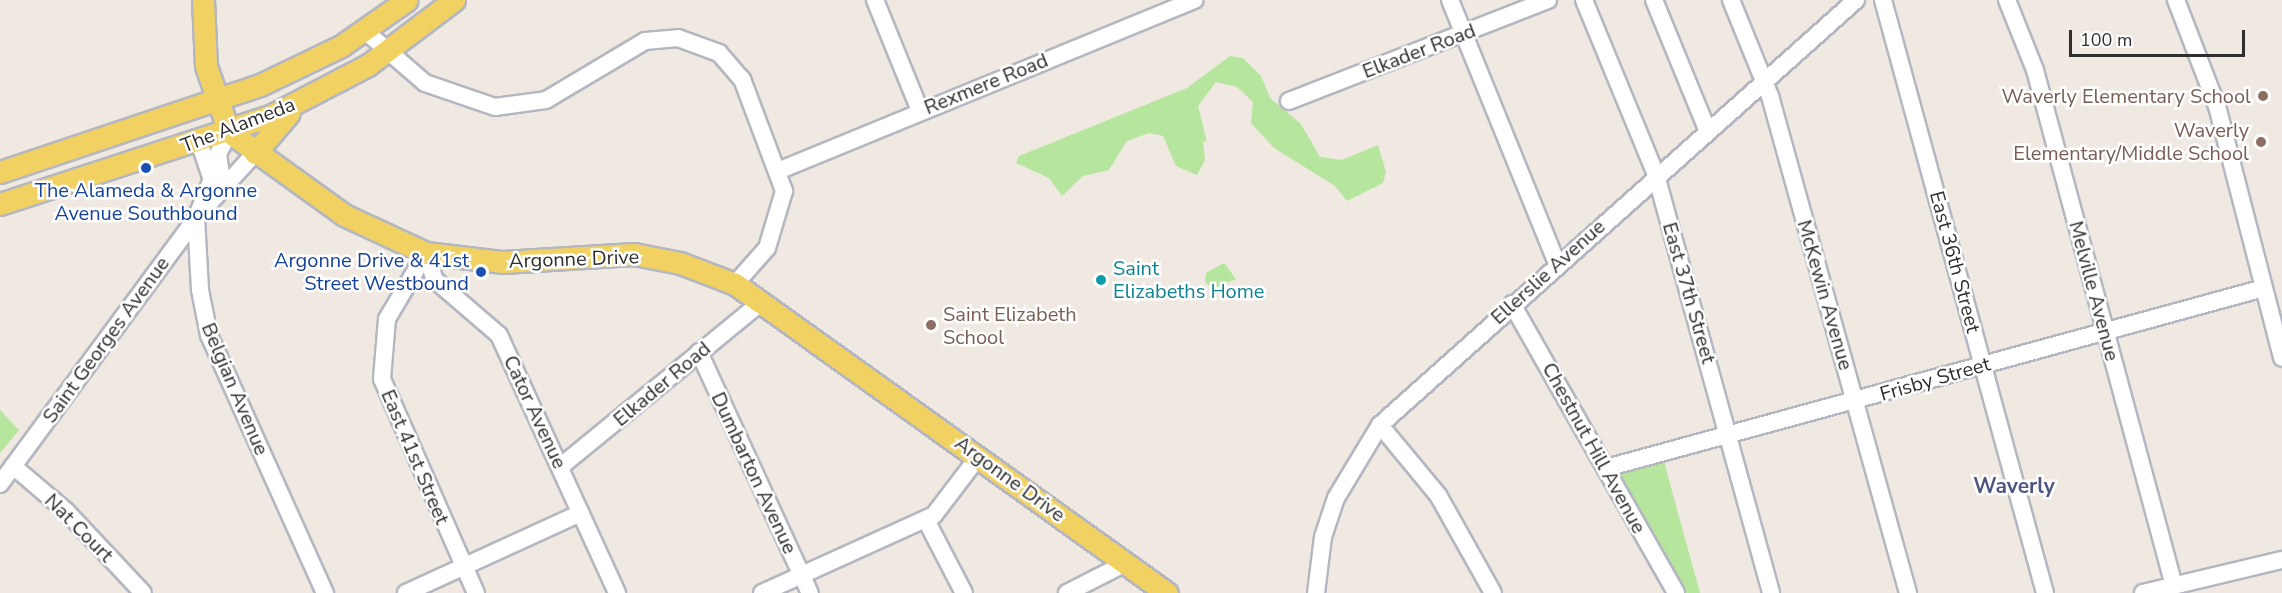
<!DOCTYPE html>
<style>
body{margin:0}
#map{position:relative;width:2282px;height:593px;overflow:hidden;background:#efe9e1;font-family:"Nunito Sans",sans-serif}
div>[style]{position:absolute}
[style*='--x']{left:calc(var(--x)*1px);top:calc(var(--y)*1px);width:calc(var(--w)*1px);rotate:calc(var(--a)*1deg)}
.green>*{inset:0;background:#b6e59e}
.roads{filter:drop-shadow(2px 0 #b4b7c1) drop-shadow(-2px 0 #b4b7c1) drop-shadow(0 2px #b4b7c1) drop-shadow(0 -2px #b4b7c1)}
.minor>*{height:16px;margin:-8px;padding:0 8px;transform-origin:8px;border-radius:8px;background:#fff}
.major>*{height:21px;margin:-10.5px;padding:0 10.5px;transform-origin:10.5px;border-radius:10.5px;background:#f2d163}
.dots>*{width:16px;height:16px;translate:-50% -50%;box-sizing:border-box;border:3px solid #fff;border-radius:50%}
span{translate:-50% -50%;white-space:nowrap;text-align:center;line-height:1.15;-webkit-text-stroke:5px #fff;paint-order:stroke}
.street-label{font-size:20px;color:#2e2e2e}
.education-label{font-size:20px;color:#785e54}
.right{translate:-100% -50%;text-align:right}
.left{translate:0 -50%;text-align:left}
.transit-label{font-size:20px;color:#164399}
.culture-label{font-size:20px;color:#0d838f}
.neighbourhood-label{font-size:21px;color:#4d5680;font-weight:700}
.scale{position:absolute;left:2069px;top:30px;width:176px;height:27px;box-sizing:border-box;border:3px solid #2e2e2e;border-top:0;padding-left:8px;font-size:18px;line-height:21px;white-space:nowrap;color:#2e2e2e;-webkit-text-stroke:4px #fff;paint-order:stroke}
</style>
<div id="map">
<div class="green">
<i style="clip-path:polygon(1230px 56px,1243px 58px,1261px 76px,1270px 98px,1301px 124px,1320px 157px,1342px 160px,1378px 145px,1386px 172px,1383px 183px,1347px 201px,1335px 186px,1274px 148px,1251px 123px,1253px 102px,1237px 87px,1216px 82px,1198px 106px,1207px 142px,1203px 141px,1205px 160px,1197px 175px,1176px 166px,1163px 136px,1149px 133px,1127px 141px,1109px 170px,1083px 176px,1062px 196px,1049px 178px,1016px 163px,1019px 156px,1187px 88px)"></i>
<i style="clip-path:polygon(1224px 263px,1236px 279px,1213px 289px,1205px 282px,1206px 273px)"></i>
<i style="clip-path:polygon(0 410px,19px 430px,0 453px)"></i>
<i style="clip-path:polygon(1664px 462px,1700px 593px,1686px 593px,1620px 474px)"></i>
</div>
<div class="roads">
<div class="minor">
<i style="--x:875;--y:0;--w:120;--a:67.9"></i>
<i style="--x:1450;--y:0;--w:285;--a:67.9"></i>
<i style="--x:1584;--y:0;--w:189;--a:67.6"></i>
<i style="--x:1656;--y:175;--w:434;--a:74.6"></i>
<i style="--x:1654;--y:0;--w:139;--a:67.7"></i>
<i style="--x:1731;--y:0;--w:104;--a:67.9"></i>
<i style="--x:1770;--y:96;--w:516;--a:74.48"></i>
<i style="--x:1883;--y:0;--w:615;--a:74.72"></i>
<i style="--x:2007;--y:0;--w:75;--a:68.2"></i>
<i style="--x:2035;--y:70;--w:534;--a:74.92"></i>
<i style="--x:2176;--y:0;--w:114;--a:68.9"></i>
<i style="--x:2217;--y:106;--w:260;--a:75.5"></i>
<i style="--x:365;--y:31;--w:79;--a:40.9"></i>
<i style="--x:425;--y:83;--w:74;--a:18.9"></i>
<i style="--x:495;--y:107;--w:51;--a:-7.8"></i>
<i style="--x:546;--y:100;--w:115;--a:-30.8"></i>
<i style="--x:645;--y:41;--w:33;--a:-5"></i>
<i style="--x:678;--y:38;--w:44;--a:20.1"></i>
<i style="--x:719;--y:53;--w:35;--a:49"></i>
<i style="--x:742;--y:79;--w:120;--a:69.4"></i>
<i style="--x:784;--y:191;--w:59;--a:106.6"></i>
<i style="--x:767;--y:248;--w:48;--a:131.6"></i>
<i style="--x:1289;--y:101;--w:278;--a:-21.3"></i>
<i style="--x:199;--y:142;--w:39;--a:71"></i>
<i style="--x:212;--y:179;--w:42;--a:112.3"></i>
<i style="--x:196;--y:218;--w:72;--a:86.8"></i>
<i style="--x:200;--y:290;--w:46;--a:78.7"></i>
<i style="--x:209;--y:335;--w:283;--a:65.8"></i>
<i style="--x:780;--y:170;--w:448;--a:-22.3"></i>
<i style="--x:222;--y:182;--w:28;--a:-98"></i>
<i style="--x:218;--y:154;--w:25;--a:-63"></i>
<i style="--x:426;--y:253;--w:28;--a:72"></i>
<i style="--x:435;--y:280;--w:84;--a:40.7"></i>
<i style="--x:499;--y:335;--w:284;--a:65.4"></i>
<i style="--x:426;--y:253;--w:77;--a:120.6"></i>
<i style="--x:387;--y:319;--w:60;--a:94.8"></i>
<i style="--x:382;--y:379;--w:234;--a:66.3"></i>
<i style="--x:1512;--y:304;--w:332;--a:60.4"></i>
<i style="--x:699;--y:352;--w:265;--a:65.3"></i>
<i style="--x:1380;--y:425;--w:91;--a:50.4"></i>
<i style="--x:1438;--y:495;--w:112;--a:60.7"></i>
<i style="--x:13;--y:466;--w:70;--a:40.3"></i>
<i style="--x:66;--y:511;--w:112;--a:46.8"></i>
<i style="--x:560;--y:467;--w:262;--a:-39.3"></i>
<i style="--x:1606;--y:468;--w:682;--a:-15.3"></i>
<i style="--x:0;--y:484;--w:330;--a:-53.6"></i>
<i style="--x:196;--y:218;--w:88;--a:-47.8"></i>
<i style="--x:926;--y:520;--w:82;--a:62.5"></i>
<i style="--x:406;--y:593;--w:192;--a:-24.6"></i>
<i style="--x:762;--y:593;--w:189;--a:-24.4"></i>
<i style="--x:934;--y:515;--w:74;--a:-52.7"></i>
<i style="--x:1067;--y:593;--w:66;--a:-27"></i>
<i style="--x:1316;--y:593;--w:56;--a:-82.9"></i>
<i style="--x:1323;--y:537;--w:41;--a:-71.6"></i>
<i style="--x:1336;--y:498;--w:85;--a:-58.9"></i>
<i style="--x:1380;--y:425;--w:638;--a:-41.76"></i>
<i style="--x:2143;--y:593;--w:143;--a:-13.4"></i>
</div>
<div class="major">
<i style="--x:203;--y:0;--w:66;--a:87.4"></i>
<i style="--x:206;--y:66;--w:70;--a:70.8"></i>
<i style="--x:229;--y:132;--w:142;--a:35.8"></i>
<i style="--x:344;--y:215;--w:90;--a:24.9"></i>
<i style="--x:426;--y:253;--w:78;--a:6.7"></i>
<i style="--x:503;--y:262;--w:131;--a:-3.5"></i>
<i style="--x:634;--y:254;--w:47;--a:11.1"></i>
<i style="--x:680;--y:263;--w:59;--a:20.9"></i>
<i style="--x:735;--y:284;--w:531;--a:35.58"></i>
<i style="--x:255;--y:153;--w:52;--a:-49.6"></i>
<i style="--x:0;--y:172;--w:274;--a:-18.5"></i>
<i style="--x:260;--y:85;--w:90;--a:-25.7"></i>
<i style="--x:341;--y:46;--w:80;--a:-34.9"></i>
<i style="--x:0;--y:204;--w:286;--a:-18.1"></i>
<i style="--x:272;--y:115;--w:108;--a:-27.5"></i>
<i style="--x:368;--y:65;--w:108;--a:-37.1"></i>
</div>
</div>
<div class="dots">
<i style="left:2263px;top:96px;background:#8d6e63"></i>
<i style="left:2261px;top:142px;background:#8d6e63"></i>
<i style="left:146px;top:168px;background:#1a4fb4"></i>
<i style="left:481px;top:272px;background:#1a4fb4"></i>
<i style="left:1101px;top:280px;background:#0f9aa8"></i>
<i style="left:931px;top:325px;background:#8d6e63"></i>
</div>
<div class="street-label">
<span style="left:1419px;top:51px;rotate:-21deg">Elkader Road</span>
<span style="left:986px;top:84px;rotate:-22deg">Rexmere Road</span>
<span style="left:238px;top:125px;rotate:-21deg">The Alameda</span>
<span style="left:574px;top:259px;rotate:-2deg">Argonne Drive</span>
<span style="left:1955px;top:262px;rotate:75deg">East 36th Street</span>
<span style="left:1548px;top:272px;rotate:-42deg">Ellerslie Avenue</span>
<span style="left:2094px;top:291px;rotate:75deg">Melville Avenue</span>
<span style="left:1689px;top:293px;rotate:74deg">East 37th Street</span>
<span style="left:1825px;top:295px;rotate:74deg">McKewin Avenue</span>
<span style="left:106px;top:340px;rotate:-54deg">Saint Georges Avenue</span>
<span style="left:1935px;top:379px;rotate:-16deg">Frisby Street</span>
<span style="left:662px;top:384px;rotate:-40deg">Elkader Road</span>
<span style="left:235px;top:389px;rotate:67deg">Belgian Avenue</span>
<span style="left:535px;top:412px;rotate:65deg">Cator Avenue</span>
<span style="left:1594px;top:448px;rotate:61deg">Chestnut Hill Avenue</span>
<span style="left:415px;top:457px;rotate:67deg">East 41st Street</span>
<span style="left:754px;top:473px;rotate:65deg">Dumbarton Avenue</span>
<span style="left:1010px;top:479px;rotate:36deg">Argonne Drive</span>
<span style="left:79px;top:528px;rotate:45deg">Nat Court</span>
</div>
<div class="education-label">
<span class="right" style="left:2251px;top:96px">Waverly Elementary School</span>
<span class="right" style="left:2249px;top:142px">Waverly<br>Elementary/Middle School</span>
<span class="left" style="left:943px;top:326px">Saint Elizabeth<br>School</span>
</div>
<div class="transit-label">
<span style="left:146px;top:202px">The Alameda &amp; Argonne<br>Avenue Southbound</span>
<span class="right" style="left:469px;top:272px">Argonne Drive &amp; 41st<br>Street Westbound</span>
</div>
<div class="culture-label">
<span class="left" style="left:1113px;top:280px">Saint<br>Elizabeths Home</span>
</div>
<div class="neighbourhood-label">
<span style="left:2014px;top:486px">Waverly</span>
</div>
<div class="scale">100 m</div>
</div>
